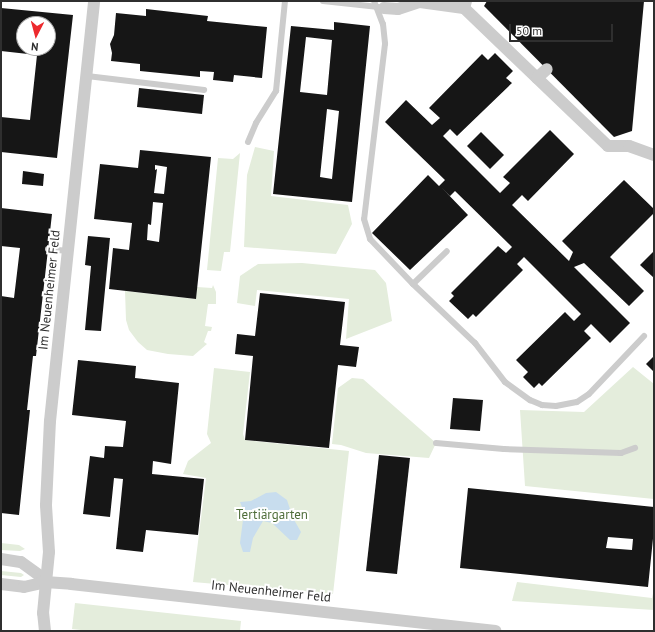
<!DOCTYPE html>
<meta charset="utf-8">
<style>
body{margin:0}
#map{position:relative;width:655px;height:632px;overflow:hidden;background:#fff;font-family:"PT Sans",sans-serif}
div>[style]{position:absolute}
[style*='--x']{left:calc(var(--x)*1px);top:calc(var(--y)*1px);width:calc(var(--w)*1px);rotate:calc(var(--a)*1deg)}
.green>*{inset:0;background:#e4eddc}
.water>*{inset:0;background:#c8ddee}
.building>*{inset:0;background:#161616}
.lane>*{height:6px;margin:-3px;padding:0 3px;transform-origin:3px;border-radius:3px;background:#ccc}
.street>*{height:12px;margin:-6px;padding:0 6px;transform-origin:6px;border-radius:6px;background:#ccc}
span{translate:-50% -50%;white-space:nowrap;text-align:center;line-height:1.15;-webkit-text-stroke:4px #fff;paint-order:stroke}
.street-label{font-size:13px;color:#2f2f2f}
.park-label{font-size:13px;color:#4f6d3a}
.frame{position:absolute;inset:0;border:2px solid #2f2f2f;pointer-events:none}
.north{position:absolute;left:16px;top:16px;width:40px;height:40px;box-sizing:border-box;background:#fff;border:1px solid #acacac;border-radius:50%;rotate:186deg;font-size:11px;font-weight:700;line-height:16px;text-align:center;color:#2f2f2f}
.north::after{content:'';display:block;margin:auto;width:14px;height:18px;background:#ed2a2e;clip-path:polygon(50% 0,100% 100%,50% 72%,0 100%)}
.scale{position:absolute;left:509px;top:24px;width:104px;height:18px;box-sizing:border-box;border:2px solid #2f2f2f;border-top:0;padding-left:5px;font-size:12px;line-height:14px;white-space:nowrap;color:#2f2f2f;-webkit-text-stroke:3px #fff;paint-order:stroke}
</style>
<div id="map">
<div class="green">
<i style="clip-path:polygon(255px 147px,274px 151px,271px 196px,348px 205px,352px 224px,336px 254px,244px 247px,247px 175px)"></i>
<i style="clip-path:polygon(240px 153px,230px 252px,224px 252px,221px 271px,207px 270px,218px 158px,233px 159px)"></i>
<i style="clip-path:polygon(302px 263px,375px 270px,386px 283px,392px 321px,346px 339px,349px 299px,257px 290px,255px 306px,237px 303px,240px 276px,258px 264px)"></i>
<i style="clip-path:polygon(213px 285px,216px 292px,216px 304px,208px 304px,205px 326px,212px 327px,211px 331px,208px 331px,204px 342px,207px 344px,193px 356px,168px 354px,147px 350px,138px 342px,129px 330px,126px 320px,125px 291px,196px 299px,197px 287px,212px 288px)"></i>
<i style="clip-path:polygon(633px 367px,654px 384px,654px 499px,525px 486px,520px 410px,584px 412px)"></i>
<i style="clip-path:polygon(214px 368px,250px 372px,243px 434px,245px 440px,349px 451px,333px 594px,193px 582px,206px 478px,183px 474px,188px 461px,211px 443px,207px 434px)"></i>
<i style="clip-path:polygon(352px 378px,363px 379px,436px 443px,429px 458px,366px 453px,341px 445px,332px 444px,338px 388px)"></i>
<i style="clip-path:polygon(1px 543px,19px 545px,25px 549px,20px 551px,1px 550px)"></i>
<i style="clip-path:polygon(1px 571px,21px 573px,24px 575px,21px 577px,1px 575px)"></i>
<i style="clip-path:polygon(517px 582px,652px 598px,654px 589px,654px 610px,512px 601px)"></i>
<i style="clip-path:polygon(75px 603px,241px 621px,240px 631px,90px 631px,72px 629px)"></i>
</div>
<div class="water">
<i style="clip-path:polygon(276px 492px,287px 500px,293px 518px,301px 532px,297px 540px,290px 540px,272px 523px,263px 521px,253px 538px,250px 552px,243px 552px,240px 543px,244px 512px,240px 502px,251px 501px,266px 493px)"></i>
</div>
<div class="building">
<i style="clip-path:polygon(487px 1px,644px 1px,632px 131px,614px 137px,484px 6px)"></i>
<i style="clip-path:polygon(evenodd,1px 8px,73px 15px,57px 158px,1px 152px,1px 117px,30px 120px,37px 55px,1px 51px,1px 8px,24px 24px,48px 24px,48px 48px,24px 48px,24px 24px)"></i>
<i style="clip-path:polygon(146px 9px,208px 16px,207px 21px,267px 27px,262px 78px,234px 75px,233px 82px,213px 80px,214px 72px,200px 71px,200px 77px,140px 71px,140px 64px,111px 61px,112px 53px,110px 44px,114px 35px,116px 13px,146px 16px)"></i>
<i style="clip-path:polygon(evenodd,334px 22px,370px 26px,352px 202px,273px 194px,291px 26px,334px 30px,334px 22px,306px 37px,332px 40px,327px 95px,300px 92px,306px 37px,334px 22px,327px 109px,339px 111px,332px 179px,320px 177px,327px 109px)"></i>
<i style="clip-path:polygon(495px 53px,513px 71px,506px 78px,512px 83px,457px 136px,450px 129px,443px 136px,500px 193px,510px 183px,503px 177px,550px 130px,574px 154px,528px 201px,522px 195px,512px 205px,569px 261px,573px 252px,562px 241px,624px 180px,654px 209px,654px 213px,610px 257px,644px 291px,629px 306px,584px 263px,574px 267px,630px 323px,610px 343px,591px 324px,584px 331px,591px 338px,542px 386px,539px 383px,534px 388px,523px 377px,528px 372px,516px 360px,565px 312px,574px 321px,581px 314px,524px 257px,517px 264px,523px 270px,476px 317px,473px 314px,468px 319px,449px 301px,454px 296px,451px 293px,498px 246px,506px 253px,512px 247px,455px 191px,450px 196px,441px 187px,468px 215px,410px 270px,372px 233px,428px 175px,439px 186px,445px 180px,385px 122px,406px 100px,432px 125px,440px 118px,429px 108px,482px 54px,488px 60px)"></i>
<i style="clip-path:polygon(139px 88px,204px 95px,202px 114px,137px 107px)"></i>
<i style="clip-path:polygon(481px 132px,504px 155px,490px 169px,467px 146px)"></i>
<i style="clip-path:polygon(evenodd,140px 150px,211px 157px,196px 299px,109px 289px,113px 248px,129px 250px,132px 223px,94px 219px,100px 164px,138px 168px,140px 150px,155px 165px,167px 167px,164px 194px,154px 193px,157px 169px,155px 170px,155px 165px,140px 150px,153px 202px,163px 203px,159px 242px,147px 240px,148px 224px,151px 225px,153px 202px)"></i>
<i style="clip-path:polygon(23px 171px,44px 174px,43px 186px,22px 184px)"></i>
<i style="clip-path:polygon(1px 208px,52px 214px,36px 356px,33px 356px,27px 410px,30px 410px,19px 515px,1px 513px,1px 296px,14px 298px,20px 248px,1px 246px)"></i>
<i style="clip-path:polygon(88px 236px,110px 238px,101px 331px,85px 330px,91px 266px,85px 265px)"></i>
<i style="clip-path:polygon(654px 251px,654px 278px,640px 265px)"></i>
<i style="clip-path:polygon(260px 293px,345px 302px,340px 345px,359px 347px,356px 367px,338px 365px,329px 448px,245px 440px,253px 356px,235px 354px,237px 334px,255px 336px)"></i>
<i style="clip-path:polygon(654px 356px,654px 372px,646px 364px)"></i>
<i style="clip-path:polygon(78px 360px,136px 366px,135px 378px,179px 383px,171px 464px,153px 461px,152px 474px,204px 479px,198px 535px,146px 530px,143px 552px,116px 549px,123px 479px,114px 478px,110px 517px,83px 514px,90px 456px,104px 458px,105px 446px,123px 447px,126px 421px,72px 415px)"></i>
<i style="clip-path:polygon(453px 398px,483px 400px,480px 431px,450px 429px)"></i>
<i style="clip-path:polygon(379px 455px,410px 458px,397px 574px,366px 571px)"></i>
<i style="clip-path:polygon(evenodd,468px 488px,654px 507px,654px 529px,648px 587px,460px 568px,468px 488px,608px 537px,633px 539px,632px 550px,606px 548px,608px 537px)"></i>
</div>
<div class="lane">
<i style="--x:323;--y:1;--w:56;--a:6.1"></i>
<i style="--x:374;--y:1;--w:25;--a:69"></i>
<i style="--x:383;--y:24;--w:20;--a:84"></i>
<i style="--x:385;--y:44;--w:176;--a:96.8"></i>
<i style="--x:364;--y:219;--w:21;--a:73"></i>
<i style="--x:370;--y:239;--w:62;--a:46.3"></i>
<i style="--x:413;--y:284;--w:86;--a:43.6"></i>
<i style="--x:475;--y:343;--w:49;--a:52.4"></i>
<i style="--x:505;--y:382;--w:31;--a:36"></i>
<i style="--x:530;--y:400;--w:13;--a:23"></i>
<i style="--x:542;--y:405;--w:14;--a:4"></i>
<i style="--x:556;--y:406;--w:21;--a:-11"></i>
<i style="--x:577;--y:402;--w:14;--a:-34"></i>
<i style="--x:589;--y:394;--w:80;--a:-46.5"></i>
<i style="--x:87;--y:76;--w:118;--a:6.8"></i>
<i style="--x:248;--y:142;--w:21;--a:-67"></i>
<i style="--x:256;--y:123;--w:38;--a:-58"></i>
<i style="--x:276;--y:91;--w:90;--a:-84.3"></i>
<i style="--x:48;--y:249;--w:20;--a:6"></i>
<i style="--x:413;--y:284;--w:47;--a:-44.1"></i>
<i style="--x:436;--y:443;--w:68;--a:5"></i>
<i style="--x:504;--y:449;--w:117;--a:2"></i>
<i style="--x:621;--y:453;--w:15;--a:-20"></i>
</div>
<div class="street">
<i style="--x:384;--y:8;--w:14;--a:4"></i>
<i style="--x:398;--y:9;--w:23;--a:-18"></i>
<i style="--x:420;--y:2;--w:44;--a:7.8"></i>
<i style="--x:464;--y:8;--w:7;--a:-74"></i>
<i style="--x:464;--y:8;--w:199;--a:43.8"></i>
<i style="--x:608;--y:146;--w:21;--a:0"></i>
<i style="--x:629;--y:146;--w:27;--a:20"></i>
<i style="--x:537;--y:78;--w:13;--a:-42"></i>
<i style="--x:1;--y:559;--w:20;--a:9"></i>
<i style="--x:21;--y:562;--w:27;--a:36"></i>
<i style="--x:43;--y:578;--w:4;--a:63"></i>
<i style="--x:1;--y:584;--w:23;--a:7"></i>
<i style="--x:24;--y:587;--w:22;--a:-13"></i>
<i style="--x:45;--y:582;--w:26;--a:4"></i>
<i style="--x:71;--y:584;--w:427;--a:6.3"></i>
<i style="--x:45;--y:631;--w:18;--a:-96"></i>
<i style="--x:43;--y:613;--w:61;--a:-84.4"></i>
<i style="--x:49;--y:552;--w:47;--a:-93.7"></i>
<i style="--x:46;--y:505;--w:84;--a:-87.3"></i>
<i style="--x:50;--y:421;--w:422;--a:-84"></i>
</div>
<div class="street-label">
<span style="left:50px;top:290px;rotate:-84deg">Im Neuenheimer Feld</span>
<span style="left:271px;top:592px;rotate:6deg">Im Neuenheimer Feld</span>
</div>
<div class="park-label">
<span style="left:272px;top:515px">Tertiärgarten</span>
</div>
<div class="frame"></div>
<div class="north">N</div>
<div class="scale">50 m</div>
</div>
